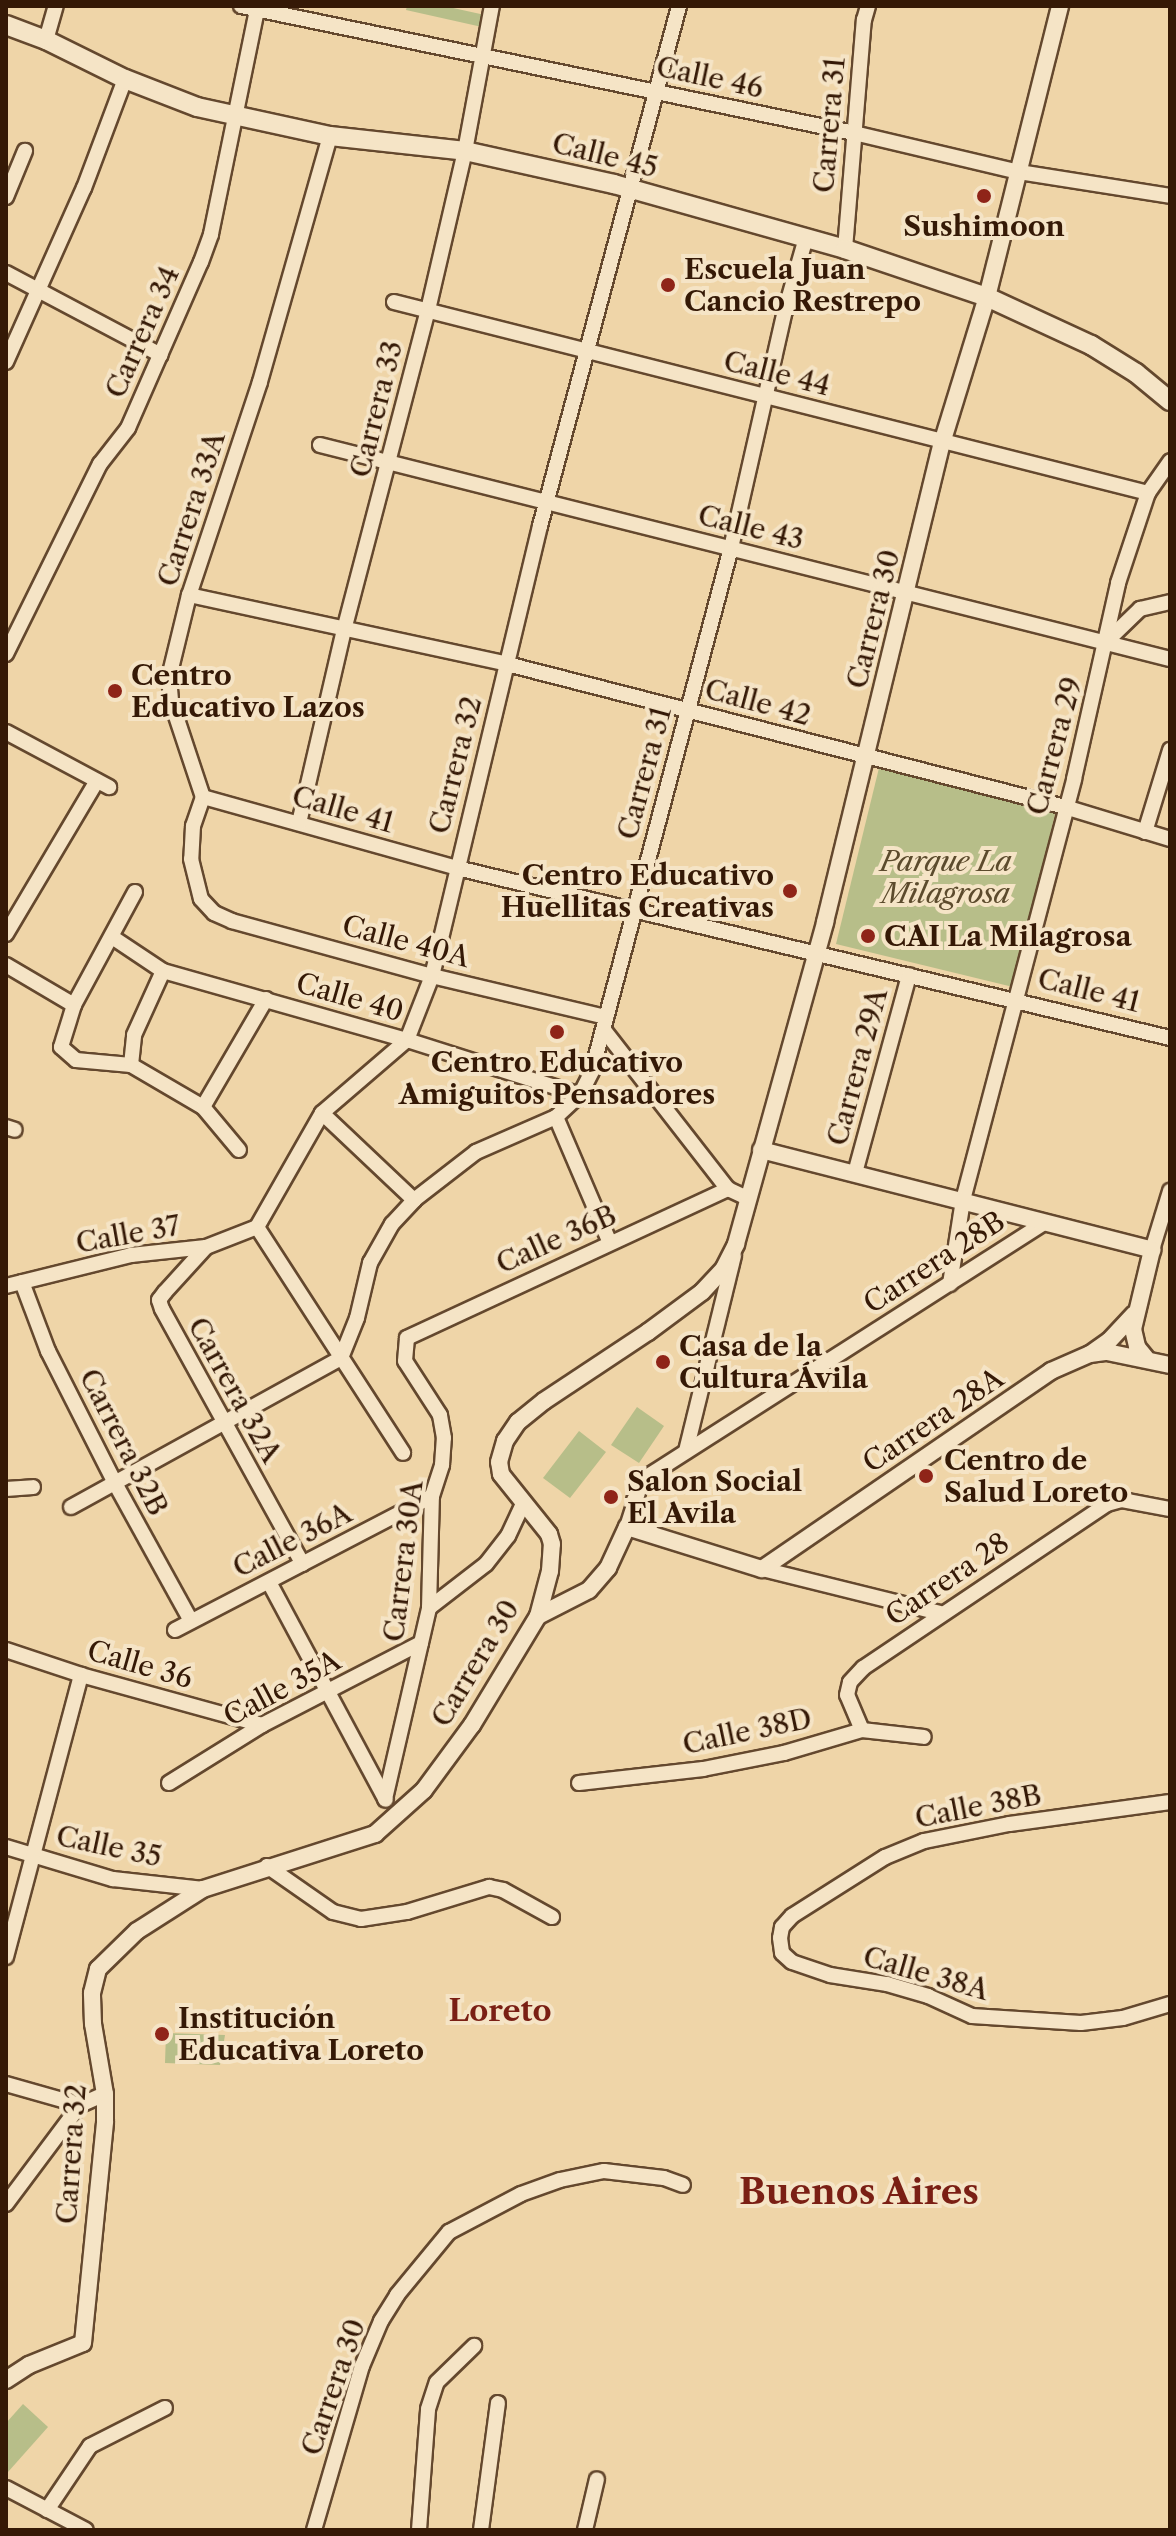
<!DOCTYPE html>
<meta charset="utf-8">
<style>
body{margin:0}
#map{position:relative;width:1176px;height:2536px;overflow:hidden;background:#efd5a8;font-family:"Libre Caslon Text",serif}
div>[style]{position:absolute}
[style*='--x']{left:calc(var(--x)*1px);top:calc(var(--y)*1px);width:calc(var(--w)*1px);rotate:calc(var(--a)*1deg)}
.green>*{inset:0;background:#b7be89}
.roads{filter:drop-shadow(2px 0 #64482e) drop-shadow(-2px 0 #64482e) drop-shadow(0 2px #64482e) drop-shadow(0 -2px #64482e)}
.minor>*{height:14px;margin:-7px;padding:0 7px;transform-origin:7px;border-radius:7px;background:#f5e4c6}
.tertiary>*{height:16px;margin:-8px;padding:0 8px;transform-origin:8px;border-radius:8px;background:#f5e4c6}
.secondary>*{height:18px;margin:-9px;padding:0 9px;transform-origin:9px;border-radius:9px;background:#f5e4c6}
.dots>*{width:22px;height:22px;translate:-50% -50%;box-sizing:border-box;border:4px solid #f5e4c6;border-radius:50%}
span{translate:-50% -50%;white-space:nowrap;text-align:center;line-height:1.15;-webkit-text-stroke:8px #f5e4c6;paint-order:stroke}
.street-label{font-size:28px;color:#351906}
.poi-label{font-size:28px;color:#351906;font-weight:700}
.left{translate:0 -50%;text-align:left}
.right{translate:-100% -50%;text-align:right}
.park-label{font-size:28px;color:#5c4b2d;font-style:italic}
.neighbourhood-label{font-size:30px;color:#7a1f14;font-weight:700}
.district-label{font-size:36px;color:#7a1f14;font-weight:700}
.frame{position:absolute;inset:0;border:8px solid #351906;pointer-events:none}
</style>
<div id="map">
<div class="green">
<i style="clip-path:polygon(407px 6px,444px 6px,485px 15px,482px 27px,406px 10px)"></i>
<i style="clip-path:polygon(879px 768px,1056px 810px,1013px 987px,836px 944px)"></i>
<i style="clip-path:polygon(637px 1407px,664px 1426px,639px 1463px,611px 1445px)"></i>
<i style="clip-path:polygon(579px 1431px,606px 1452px,570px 1498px,543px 1478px)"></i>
<i style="clip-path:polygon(166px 2033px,225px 2035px,220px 2065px,165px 2063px)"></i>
<i style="clip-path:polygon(23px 2404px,48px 2427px,8px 2472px,6px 2423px)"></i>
</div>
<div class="roads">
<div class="minor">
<i style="--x:241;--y:6;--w:626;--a:11.7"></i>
<i style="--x:854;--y:133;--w:170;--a:13.3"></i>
<i style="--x:1019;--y:172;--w:153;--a:9"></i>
<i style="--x:46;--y:40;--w:35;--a:-74"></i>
<i style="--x:330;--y:136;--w:256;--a:105.9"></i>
<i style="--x:260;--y:382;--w:225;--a:108.4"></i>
<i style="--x:189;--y:595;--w:84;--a:103.7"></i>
<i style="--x:169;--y:677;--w:24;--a:85"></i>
<i style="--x:171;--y:701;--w:101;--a:71.6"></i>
<i style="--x:203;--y:797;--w:31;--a:109"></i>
<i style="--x:193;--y:826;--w:33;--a:93"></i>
<i style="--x:191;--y:859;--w:41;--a:76"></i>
<i style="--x:201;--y:899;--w:19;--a:47"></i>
<i style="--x:214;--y:913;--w:20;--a:24"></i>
<i style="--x:232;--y:921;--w:207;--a:15.4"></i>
<i style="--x:432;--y:976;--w:179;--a:13.3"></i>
<i style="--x:6;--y:197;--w:50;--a:-67.6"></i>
<i style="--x:845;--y:249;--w:230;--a:-85.3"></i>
<i style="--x:864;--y:20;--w:15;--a:-74"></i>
<i style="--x:6;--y:273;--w:175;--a:27.9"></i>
<i style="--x:394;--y:302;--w:778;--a:14.21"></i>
<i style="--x:6;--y:362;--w:191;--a:-65.9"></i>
<i style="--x:84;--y:188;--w:116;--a:-69.4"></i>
<i style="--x:320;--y:445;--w:877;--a:14.13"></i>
<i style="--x:189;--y:595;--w:325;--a:12.2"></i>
<i style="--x:507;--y:664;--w:576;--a:14.37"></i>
<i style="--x:1065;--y:807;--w:110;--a:16.9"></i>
<i style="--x:1108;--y:640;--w:45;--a:-44.1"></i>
<i style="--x:1140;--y:609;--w:31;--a:-13"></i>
<i style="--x:6;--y:654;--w:212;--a:-63.7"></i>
<i style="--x:100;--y:464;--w:46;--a:-52.1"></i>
<i style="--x:128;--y:428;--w:181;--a:-66.3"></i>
<i style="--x:201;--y:262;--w:30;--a:-70"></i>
<i style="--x:211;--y:234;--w:233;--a:-78.4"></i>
<i style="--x:6;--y:732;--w:117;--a:28.1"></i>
<i style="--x:203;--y:797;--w:264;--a:15.6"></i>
<i style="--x:457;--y:868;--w:733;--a:13.41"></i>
<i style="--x:299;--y:823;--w:198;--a:-76.9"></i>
<i style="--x:344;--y:630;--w:331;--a:-75.3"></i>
<i style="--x:428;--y:310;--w:163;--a:-76.9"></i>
<i style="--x:465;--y:151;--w:147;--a:-79.5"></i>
<i style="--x:1145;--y:832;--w:86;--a:-73"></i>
<i style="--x:135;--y:892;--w:128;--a:118.4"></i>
<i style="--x:74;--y:1005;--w:44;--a:107.2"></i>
<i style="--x:61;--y:1047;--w:20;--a:41"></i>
<i style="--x:76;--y:1060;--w:55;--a:5.2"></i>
<i style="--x:131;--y:1065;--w:83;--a:30.3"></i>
<i style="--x:203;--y:1107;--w:56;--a:50.1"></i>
<i style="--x:6;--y:934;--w:178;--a:-59.3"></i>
<i style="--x:112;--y:937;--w:61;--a:33.7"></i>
<i style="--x:163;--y:971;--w:254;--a:15.8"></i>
<i style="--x:407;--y:1040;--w:182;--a:17.6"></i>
<i style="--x:6;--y:965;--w:79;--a:30.5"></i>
<i style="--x:604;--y:1030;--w:202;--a:52.1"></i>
<i style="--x:728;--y:1189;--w:23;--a:25"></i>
<i style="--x:131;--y:1065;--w:30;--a:-84"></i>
<i style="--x:134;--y:1035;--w:70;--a:-65.6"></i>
<i style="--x:203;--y:1107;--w:125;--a:-59.7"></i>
<i style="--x:322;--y:1113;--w:127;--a:43.4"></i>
<i style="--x:556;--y:1117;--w:137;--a:66.8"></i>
<i style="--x:6;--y:1127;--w:9;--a:18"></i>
<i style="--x:855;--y:1173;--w:205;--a:-74.7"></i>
<i style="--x:257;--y:1227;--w:131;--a:-60.3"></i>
<i style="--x:322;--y:1113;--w:112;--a:-40.7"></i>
<i style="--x:407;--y:1040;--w:69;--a:-68.7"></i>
<i style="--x:432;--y:976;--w:463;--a:-76.5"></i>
<i style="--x:540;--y:526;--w:538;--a:-75.03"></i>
<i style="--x:257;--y:1227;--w:269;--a:57.1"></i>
<i style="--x:206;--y:1247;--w:61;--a:132.3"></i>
<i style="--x:165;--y:1292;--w:10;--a:127"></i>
<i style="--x:159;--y:1300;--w:9;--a:72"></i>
<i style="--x:162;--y:1309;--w:291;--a:61.1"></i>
<i style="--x:1152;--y:1250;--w:62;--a:-73"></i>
<i style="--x:22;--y:1282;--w:74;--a:69.4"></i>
<i style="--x:48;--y:1351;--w:150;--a:63.1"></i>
<i style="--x:116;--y:1485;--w:155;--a:61.1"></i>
<i style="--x:950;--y:1284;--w:85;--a:-81.2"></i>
<i style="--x:963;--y:1200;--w:435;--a:-75.2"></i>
<i style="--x:1074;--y:779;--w:201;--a:-77.3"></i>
<i style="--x:1118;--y:583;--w:95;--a:-71.6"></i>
<i style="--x:1148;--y:493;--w:39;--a:-55"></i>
<i style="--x:6;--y:1286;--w:129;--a:-13.9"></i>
<i style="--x:131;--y:1255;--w:75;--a:-6.1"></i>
<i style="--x:206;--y:1247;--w:55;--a:-21.4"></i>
<i style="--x:341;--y:1358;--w:43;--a:-68.2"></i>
<i style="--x:357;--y:1318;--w:57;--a:-76.7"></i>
<i style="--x:370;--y:1263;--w:45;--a:-60.6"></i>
<i style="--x:392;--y:1224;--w:33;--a:-47"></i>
<i style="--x:414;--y:1200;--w:78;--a:-37.7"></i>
<i style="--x:476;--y:1152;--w:87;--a:-23.6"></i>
<i style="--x:556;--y:1117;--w:33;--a:-43"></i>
<i style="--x:580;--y:1095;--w:27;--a:-63"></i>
<i style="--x:592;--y:1071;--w:541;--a:-75.12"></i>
<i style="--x:731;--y:548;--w:243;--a:-77.2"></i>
<i style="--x:785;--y:311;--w:76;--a:-74"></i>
<i style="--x:686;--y:1451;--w:201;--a:-76.2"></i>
<i style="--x:6;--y:1489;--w:27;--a:-4"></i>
<i style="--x:71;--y:1507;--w:308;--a:-28.9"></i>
<i style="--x:627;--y:1527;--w:49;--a:-72.3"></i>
<i style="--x:642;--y:1480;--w:476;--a:-32.6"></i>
<i style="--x:762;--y:1569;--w:183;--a:13.9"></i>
<i style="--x:269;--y:1582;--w:247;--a:61.8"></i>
<i style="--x:429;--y:1608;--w:72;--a:-37.7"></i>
<i style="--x:486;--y:1564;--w:36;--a:-52"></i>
<i style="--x:508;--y:1536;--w:35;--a:-65"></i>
<i style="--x:175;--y:1630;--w:290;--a:-27.5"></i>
<i style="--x:6;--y:1650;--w:79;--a:18.4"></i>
<i style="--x:81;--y:1675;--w:188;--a:15.4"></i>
<i style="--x:862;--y:1730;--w:38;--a:-113"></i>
<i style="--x:847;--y:1695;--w:13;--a:-77"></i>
<i style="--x:850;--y:1682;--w:19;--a:-47"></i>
<i style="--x:863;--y:1668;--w:294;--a:-33.9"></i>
<i style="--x:1107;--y:1504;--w:16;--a:-15"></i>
<i style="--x:1122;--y:1500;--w:49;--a:10.6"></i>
<i style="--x:169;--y:1783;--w:110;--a:-31.9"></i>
<i style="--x:262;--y:1725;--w:179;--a:-27.3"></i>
<i style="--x:579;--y:1783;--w:125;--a:-6.4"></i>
<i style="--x:703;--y:1769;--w:83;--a:-11.2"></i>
<i style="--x:784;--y:1753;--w:81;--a:-16.4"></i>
<i style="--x:862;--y:1730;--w:62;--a:6.4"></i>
<i style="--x:385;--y:1799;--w:196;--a:-77"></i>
<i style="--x:429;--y:1608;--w:112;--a:-88.5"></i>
<i style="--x:432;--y:1496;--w:33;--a:-72"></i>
<i style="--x:442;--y:1465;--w:27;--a:-86"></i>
<i style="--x:444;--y:1438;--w:23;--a:-100"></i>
<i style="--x:440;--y:1415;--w:64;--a:-122.9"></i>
<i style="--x:405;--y:1361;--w:23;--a:-85"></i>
<i style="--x:407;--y:1338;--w:354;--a:-24.9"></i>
<i style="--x:1170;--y:1802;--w:162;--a:172.2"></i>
<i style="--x:1009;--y:1824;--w:87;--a:168.7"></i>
<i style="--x:924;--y:1841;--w:42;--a:157.7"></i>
<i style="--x:885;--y:1857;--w:110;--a:147.6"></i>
<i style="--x:792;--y:1916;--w:15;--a:132"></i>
<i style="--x:782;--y:1927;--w:11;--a:100"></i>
<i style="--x:780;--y:1938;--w:15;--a:82"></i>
<i style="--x:782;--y:1953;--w:13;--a:42"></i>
<i style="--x:792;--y:1962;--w:40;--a:18.9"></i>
<i style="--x:830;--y:1975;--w:58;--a:9"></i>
<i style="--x:887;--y:1984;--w:43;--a:16.3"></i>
<i style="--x:928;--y:1996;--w:48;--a:24.4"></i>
<i style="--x:972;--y:2016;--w:109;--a:3.7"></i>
<i style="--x:1081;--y:2023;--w:42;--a:-6.8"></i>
<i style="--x:1123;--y:2018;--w:49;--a:-16.6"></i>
<i style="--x:6;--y:1847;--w:112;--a:16.7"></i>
<i style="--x:113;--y:1879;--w:91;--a:6.3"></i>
<i style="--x:267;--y:1866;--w:80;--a:34.9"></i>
<i style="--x:333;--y:1912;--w:29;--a:14"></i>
<i style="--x:361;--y:1919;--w:47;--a:-8.7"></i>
<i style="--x:407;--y:1912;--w:86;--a:-17"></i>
<i style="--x:489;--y:1887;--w:14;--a:12"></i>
<i style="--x:503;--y:1890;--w:56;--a:28.9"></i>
<i style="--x:6;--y:1957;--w:292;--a:-75.1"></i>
<i style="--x:6;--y:2084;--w:77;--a:15.8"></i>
<i style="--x:80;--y:2105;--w:27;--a:-24"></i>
<i style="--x:6;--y:2204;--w:124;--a:-53.2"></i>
<i style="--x:6;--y:2488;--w:90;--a:27.7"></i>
<i style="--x:47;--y:2510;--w:77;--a:-56.1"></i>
<i style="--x:90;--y:2446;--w:84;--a:-26.9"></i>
<i style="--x:314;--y:2530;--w:171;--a:-73.7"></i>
<i style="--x:362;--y:2366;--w:49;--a:-67.1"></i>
<i style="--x:381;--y:2321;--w:31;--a:-58"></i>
<i style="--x:397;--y:2295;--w:82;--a:-50.5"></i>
<i style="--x:449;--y:2232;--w:81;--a:-27.8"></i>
<i style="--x:521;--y:2194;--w:41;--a:-19.7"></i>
<i style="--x:560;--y:2180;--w:45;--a:-11.6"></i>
<i style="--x:604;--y:2171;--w:60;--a:6.7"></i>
<i style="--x:664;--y:2178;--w:20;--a:20"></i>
<i style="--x:419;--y:2530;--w:121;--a:-85.7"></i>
<i style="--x:428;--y:2409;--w:28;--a:-72"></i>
<i style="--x:437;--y:2382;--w:52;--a:-44.2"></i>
<i style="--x:481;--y:2530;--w:128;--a:-82.4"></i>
<i style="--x:585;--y:2530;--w:52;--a:-76.8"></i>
</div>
<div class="tertiary">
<i style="--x:761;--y:1150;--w:404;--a:14.3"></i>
<i style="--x:1152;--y:1250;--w:81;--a:103.5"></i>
<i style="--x:1133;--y:1329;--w:18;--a:77"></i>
<i style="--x:1137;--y:1347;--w:14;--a:51"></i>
<i style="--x:1093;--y:1352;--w:19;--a:-35"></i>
<i style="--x:1109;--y:1341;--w:37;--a:-47"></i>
<i style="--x:635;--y:1500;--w:11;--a:80"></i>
<i style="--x:637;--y:1511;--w:26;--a:58"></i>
<i style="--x:538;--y:1616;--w:57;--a:-27"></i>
<i style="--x:589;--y:1590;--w:29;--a:-49"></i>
<i style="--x:608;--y:1568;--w:45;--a:-65.1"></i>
<i style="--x:627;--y:1527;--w:141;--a:17.3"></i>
<i style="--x:762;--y:1569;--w:350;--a:-34.4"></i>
<i style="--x:1051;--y:1371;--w:43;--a:-23.6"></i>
<i style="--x:1090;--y:1354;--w:17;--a:-7"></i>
<i style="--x:1107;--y:1352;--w:64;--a:11.7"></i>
<i style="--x:6;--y:2380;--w:27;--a:-33"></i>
<i style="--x:29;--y:2365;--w:58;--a:-22.2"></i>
<i style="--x:83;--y:2343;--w:223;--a:-84.3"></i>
<i style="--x:105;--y:2121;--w:27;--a:-90"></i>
<i style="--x:105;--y:2094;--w:71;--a:-99.7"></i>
<i style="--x:93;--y:2024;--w:31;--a:-92"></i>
<i style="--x:92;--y:1993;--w:25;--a:-76"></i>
<i style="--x:98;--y:1969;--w:54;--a:-44.3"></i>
<i style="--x:137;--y:1931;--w:78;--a:-32.5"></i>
<i style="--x:203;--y:1889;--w:181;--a:-17.7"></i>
<i style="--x:375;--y:1834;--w:66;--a:-41.9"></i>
<i style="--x:424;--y:1790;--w:81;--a:-53.6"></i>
<i style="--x:472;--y:1725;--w:127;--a:-58.8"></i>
<i style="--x:538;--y:1616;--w:47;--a:-75.1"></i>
<i style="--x:550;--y:1571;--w:27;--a:-86"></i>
<i style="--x:552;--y:1544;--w:10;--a:-107"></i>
<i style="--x:549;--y:1534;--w:77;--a:-128.7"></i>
<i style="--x:501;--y:1474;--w:12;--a:-99"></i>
<i style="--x:499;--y:1462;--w:22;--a:-74"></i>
<i style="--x:505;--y:1441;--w:23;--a:-56"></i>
<i style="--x:518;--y:1422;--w:33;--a:-39"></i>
<i style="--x:544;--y:1401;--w:125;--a:-33.6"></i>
<i style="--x:648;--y:1332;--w:67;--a:-36.5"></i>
<i style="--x:702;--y:1292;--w:33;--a:-47"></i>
<i style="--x:724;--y:1268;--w:27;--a:-63"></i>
<i style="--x:736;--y:1244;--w:334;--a:-74.5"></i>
<i style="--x:825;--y:922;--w:493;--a:-76.3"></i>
<i style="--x:942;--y:443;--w:153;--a:-72.9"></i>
<i style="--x:987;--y:297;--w:300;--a:-75.9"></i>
</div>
<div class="secondary">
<i style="--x:6;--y:25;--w:43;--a:20.6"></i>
<i style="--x:46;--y:40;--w:88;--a:26.3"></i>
<i style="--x:125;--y:79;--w:77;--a:21.3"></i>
<i style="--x:197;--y:107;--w:136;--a:12.3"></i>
<i style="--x:330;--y:136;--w:136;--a:6.3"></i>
<i style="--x:465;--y:151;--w:153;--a:12.5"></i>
<i style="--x:614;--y:184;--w:240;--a:15.7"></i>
<i style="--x:845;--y:249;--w:150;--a:18.7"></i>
<i style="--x:987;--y:297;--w:115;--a:24.8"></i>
<i style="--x:1091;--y:345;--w:53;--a:31.9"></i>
<i style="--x:1136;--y:373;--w:44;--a:39.5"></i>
</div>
</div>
<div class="dots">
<i style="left:984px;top:196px;background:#8f2418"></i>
<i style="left:668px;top:285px;background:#8f2418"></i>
<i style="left:115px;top:691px;background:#8f2418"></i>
<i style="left:790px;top:891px;background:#8f2418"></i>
<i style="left:868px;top:936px;background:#8f2418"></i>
<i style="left:557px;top:1032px;background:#8f2418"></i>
<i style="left:663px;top:1362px;background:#8f2418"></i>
<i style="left:926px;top:1476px;background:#8f2418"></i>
<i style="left:611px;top:1497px;background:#8f2418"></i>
<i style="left:162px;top:2034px;background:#8f2418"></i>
</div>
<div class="street-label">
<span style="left:710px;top:77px;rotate:12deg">Calle 46</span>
<span style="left:829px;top:125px;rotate:-85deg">Carrera 31</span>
<span style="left:605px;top:155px;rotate:14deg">Calle 45</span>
<span style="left:142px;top:332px;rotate:-66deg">Carrera 34</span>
<span style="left:777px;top:373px;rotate:14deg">Calle 44</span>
<span style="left:376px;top:409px;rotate:-76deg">Carrera 33</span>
<span style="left:191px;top:509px;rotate:-72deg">Carrera 33A</span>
<span style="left:751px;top:527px;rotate:14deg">Calle 43</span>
<span style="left:873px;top:619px;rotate:-76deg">Carrera 30</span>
<span style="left:758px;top:702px;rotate:15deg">Calle 42</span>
<span style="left:1054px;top:746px;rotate:-75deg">Carrera 29</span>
<span style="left:455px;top:765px;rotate:-76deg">Carrera 32</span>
<span style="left:644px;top:773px;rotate:-75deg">Carrera 31</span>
<span style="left:343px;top:809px;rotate:16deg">Calle 41</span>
<span style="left:406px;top:941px;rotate:15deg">Calle 40A</span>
<span style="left:1089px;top:990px;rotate:14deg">Calle 41</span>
<span style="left:350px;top:997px;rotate:16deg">Calle 40</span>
<span style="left:857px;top:1067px;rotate:-75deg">Carrera 29A</span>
<span style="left:128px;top:1234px;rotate:-10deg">Calle 37</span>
<span style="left:556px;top:1239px;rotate:-24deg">Calle 36B</span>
<span style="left:934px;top:1262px;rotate:-33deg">Carrera 28B</span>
<span style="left:235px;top:1390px;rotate:61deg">Carrera 32A</span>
<span style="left:933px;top:1420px;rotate:-34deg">Carrera 28A</span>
<span style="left:124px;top:1442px;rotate:63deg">Carrera 32B</span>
<span style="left:292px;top:1540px;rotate:-27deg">Calle 36A</span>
<span style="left:403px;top:1561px;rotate:-83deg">Carrera 30A</span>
<span style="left:947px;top:1579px;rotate:-34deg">Carrera 28</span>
<span style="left:475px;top:1663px;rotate:-59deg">Carrera 30</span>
<span style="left:140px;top:1664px;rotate:16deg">Calle 36</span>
<span style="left:282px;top:1688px;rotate:-28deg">Calle 35A</span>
<span style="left:747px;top:1731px;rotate:-12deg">Calle 38D</span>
<span style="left:978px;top:1806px;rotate:-11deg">Calle 38B</span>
<span style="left:109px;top:1846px;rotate:12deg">Calle 35</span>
<span style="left:926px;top:1973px;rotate:16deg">Calle 38A</span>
<span style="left:71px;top:2154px;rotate:-86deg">Carrera 32</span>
<span style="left:333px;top:2387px;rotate:-71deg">Carrera 30</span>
</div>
<div class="poi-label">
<span style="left:984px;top:226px">Sushimoon</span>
<span class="left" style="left:684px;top:285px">Escuela Juan<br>Cancio Restrepo</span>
<span class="left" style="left:131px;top:691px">Centro<br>Educativo Lazos</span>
<span class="right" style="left:774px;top:891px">Centro Educativo<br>Huellitas Creativas</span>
<span class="left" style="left:884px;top:936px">CAI La Milagrosa</span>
<span style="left:557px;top:1078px">Centro Educativo<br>Amiguitos Pensadores</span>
<span class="left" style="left:679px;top:1362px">Casa de la<br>Cultura Ávila</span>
<span class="left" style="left:944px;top:1476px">Centro de<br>Salud Loreto</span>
<span class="left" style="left:627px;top:1497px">Salon Social<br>El Avila</span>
<span class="left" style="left:178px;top:2034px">Institución<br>Educativa Loreto</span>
</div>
<div class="park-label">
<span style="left:946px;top:877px">Parque La<br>Milagrosa</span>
</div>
<div class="neighbourhood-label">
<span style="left:500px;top:2011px">Loreto</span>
</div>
<div class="district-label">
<span style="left:859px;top:2192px">Buenos Aires</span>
</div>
<div class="frame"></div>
</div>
